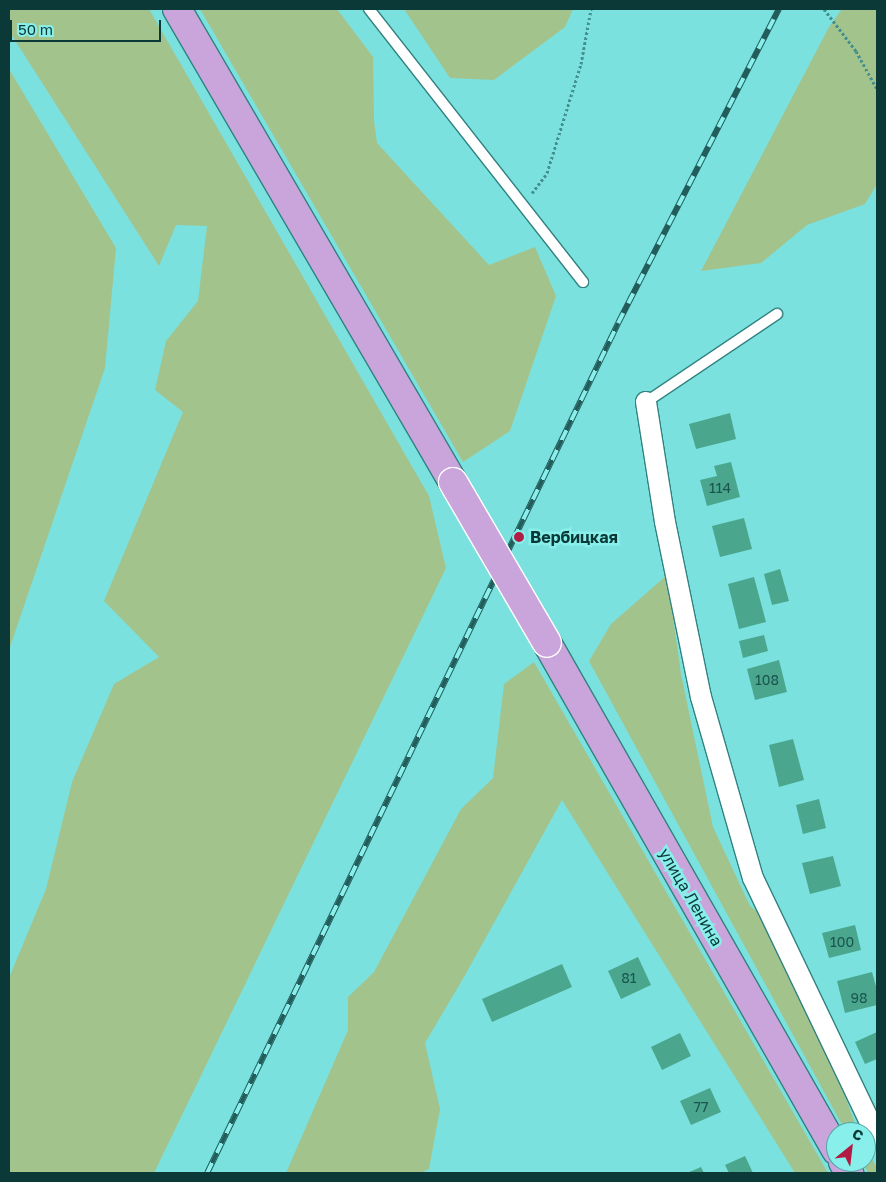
<!DOCTYPE html>
<meta charset="utf-8">
<style>
body{margin:0}
#map{position:relative;width:886px;height:1182px;overflow:hidden;background:#7ae1de;font-family:"Golos Text",sans-serif}
div>[style]{position:absolute}
[style*='--x']{left:calc(var(--x)*1px);top:calc(var(--y)*1px);width:calc(var(--w)*1px);rotate:calc(var(--a)*1deg)}
.green>*{inset:0;background:#a3c38d}
.building>*{inset:0;background:#4aa78e}
.path>*{height:3px;margin-top:-1.5px;transform-origin:0;background:repeating-linear-gradient(90deg,#44908d 0 2.5px,transparent 0 5px)}
.roads{filter:drop-shadow(1px 0 #318280) drop-shadow(-1px 0 #318280) drop-shadow(0 1px #318280) drop-shadow(0 -1px #318280)}
.lane>*{height:10px;margin:-5px;padding:0 5px;transform-origin:5px;border-radius:5px;background:#fff}
.street>*{height:20px;margin:-10px;padding:0 10px;transform-origin:10px;border-radius:10px;background:#fff}
.primary>*{height:28px;margin:-14px;padding:0 14px;transform-origin:14px;border-radius:14px;background:#c9a5dc}
.rail>*{height:5.5px;margin-top:-2.75px;transform-origin:0;background:repeating-linear-gradient(90deg,#88efeb 0 11px,#225d5b 0 22px);box-sizing:border-box;border-block:1px solid #225d5b}
.bridges{filter:drop-shadow(1px 0 #fff) drop-shadow(-1px 0 #fff) drop-shadow(0 1px #fff) drop-shadow(0 -1px #fff)}
.primary-bridge>*{height:28px;margin:-14px;padding:0 14px;transform-origin:14px;border-radius:14px;background:#c9a5dc}
.dots>*{width:14px;height:14px;translate:-50% -50%;box-sizing:border-box;border:2px solid #88efeb;border-radius:50%}
span{translate:-50% -50%;white-space:nowrap;text-align:center;line-height:1.15;-webkit-text-stroke:5px #88efeb;paint-order:stroke}
.number-label{font-size:14px;color:#1a544e}
.number-label span{-webkit-text-stroke-width:0}
.poi-label{font-size:16px;color:#0a3938;font-weight:700}
.left{translate:0 -50%;text-align:left}
.street-label{font-size:16px;color:#0a3938}
.frame{position:absolute;inset:0;border:10px solid #0a3938;pointer-events:none}
.north{position:absolute;left:826px;top:1122px;width:50px;height:50px;box-sizing:border-box;background:#88efeb;border:1px solid #56a6a3;border-radius:50%;rotate:29deg;font-size:14px;font-weight:700;line-height:20px;text-align:center;color:#0a3938}
.north::after{content:'';display:block;margin:auto;width:18px;height:22px;background:#b01c43;clip-path:polygon(50% 0,100% 100%,50% 72%,0 100%)}
.scale{position:absolute;left:10px;top:20px;width:151px;height:22px;box-sizing:border-box;border:2px solid #0a3938;border-top:0;padding-left:6px;font-size:15px;line-height:18px;white-space:nowrap;color:#0a3938;-webkit-text-stroke:4px #88efeb;paint-order:stroke}
</style>
<div id="map">
<div class="green">
<i style="clip-path:polygon(9px 9px,149px 9px,429px 496px,446px 568px,154px 1173px,9px 1173px,9px 978px,46px 889px,72px 782px,114px 684px,159px 657px,104px 601px,183px 412px,155px 390px,166px 341px,198px 301px,207px 226px,176px 225px,159px 266px,9px 31px)"></i>
<i style="clip-path:polygon(200px 9px,337px 9px,373px 57px,374px 121px,377px 143px,489px 265px,535px 247px,556px 296px,510px 431px,463px 462px)"></i>
<i style="clip-path:polygon(404px 9px,573px 9px,565px 27px,494px 80px,450px 78px)"></i>
<i style="clip-path:polygon(842px 9px,877px 9px,877px 184px,865px 204px,807px 225px,761px 263px,701px 271px,829px 27px)"></i>
<i style="clip-path:polygon(9px 69px,116px 248px,105px 368px,9px 650px)"></i>
<i style="clip-path:polygon(667px 575px,681px 674px,713px 827px,750px 906px,787px 935px,858px 1132px,846px 1132px,589px 661px,611px 624px)"></i>
<i style="clip-path:polygon(534px 662px,828px 1173px,795px 1173px,562px 800px,464px 977px,425px 1043px,440px 1109px,429px 1169px,421px 1173px,286px 1173px,348px 1030px,348px 997px,374px 972px,461px 809px,493px 778px,504px 684px)"></i>
<i style="clip-path:polygon(866px 1147px,877px 1168px,877px 1173px,868px 1173px,862px 1162px,866px 1162px)"></i>
</div>
<div class="building">
<i style="clip-path:polygon(730px 413px,736px 439px,696px 449px,689px 424px)"></i>
<i style="clip-path:polygon(731px 462px,740px 497px,707px 506px,700px 480px,717px 476px,714px 466px)"></i>
<i style="clip-path:polygon(744px 518px,752px 549px,720px 557px,712px 526px)"></i>
<i style="clip-path:polygon(780px 569px,789px 601px,772px 605px,764px 574px)"></i>
<i style="clip-path:polygon(754px 577px,766px 622px,739px 629px,728px 584px)"></i>
<i style="clip-path:polygon(764px 635px,768px 651px,743px 658px,739px 641px)"></i>
<i style="clip-path:polygon(779px 660px,787px 692px,755px 700px,747px 669px)"></i>
<i style="clip-path:polygon(793px 739px,804px 780px,779px 787px,769px 745px)"></i>
<i style="clip-path:polygon(819px 799px,826px 828px,803px 834px,796px 805px)"></i>
<i style="clip-path:polygon(833px 856px,841px 886px,810px 894px,802px 863px)"></i>
<i style="clip-path:polygon(855px 925px,861px 950px,829px 958px,822px 933px)"></i>
<i style="clip-path:polygon(638px 957px,651px 985px,621px 999px,608px 971px)"></i>
<i style="clip-path:polygon(562px 964px,572px 987px,492px 1022px,482px 999px)"></i>
<i style="clip-path:polygon(872px 972px,877px 990px,877px 1005px,845px 1013px,837px 981px)"></i>
<i style="clip-path:polygon(877px 1032px,877px 1059px,865px 1064px,855px 1042px)"></i>
<i style="clip-path:polygon(680px 1033px,691px 1056px,662px 1070px,651px 1047px)"></i>
<i style="clip-path:polygon(710px 1088px,721px 1112px,691px 1125px,680px 1101px)"></i>
<i style="clip-path:polygon(745px 1156px,753px 1173px,729px 1173px,725px 1165px)"></i>
<i style="clip-path:polygon(701px 1167px,704px 1173px,687px 1173px)"></i>
</div>
<div class="path">
<i style="--x:824;--y:9;--w:53;--a:52.7"></i>
<i style="--x:856;--y:51;--w:43;--a:61.1"></i>
<i style="--x:532;--y:193;--w:25;--a:-53"></i>
<i style="--x:547;--y:173;--w:114;--a:-72.7"></i>
<i style="--x:581;--y:64;--w:56;--a:-79.7"></i>
</div>
<div class="roads">
<div class="lane">
<i style="--x:369;--y:9;--w:347;--a:51.9"></i>
<i style="--x:646;--y:402;--w:158;--a:-33.9"></i>
</div>
<div class="street">
<i style="--x:646;--y:402;--w:121;--a:81"></i>
<i style="--x:665;--y:522;--w:179;--a:78.4"></i>
<i style="--x:701;--y:697;--w:188;--a:74"></i>
<i style="--x:753;--y:878;--w:287;--a:64.4"></i>
</div>
<div class="primary">
<i style="--x:177;--y:9;--w:548;--a:59.74"></i>
<i style="--x:547;--y:643;--w:584;--a:60.32"></i>
<i style="--x:843;--y:1162;--w:13;--a:61"></i>
</div>
</div>
<div class="rail">
<i style="--x:207;--y:1173;--w:944;--a:-64.19"></i>
<i style="--x:618;--y:323;--w:353;--a:-62.9"></i>
</div>
<div class="bridges">
<div class="primary-bridge">
<i style="--x:453;--y:482;--w:186;--a:59.7"></i>
</div>
</div>
<div class="dots">
<i style="left:519px;top:537px;background:#b01c43"></i>
</div>
<div class="number-label">
<span style="left:720px;top:488px">114</span>
<span style="left:767px;top:680px">108</span>
<span style="left:842px;top:942px">100</span>
<span style="left:629px;top:978px">81</span>
<span style="left:859px;top:998px">98</span>
<span style="left:701px;top:1107px">77</span>
</div>
<div class="poi-label">
<span class="left" style="left:530px;top:537px">Вербицкая</span>
</div>
<div class="street-label">
<span style="left:691px;top:897px;rotate:60deg">улица Ленина</span>
</div>
<div class="frame"></div>
<div class="north">С</div>
<div class="scale">50 m</div>
</div>
